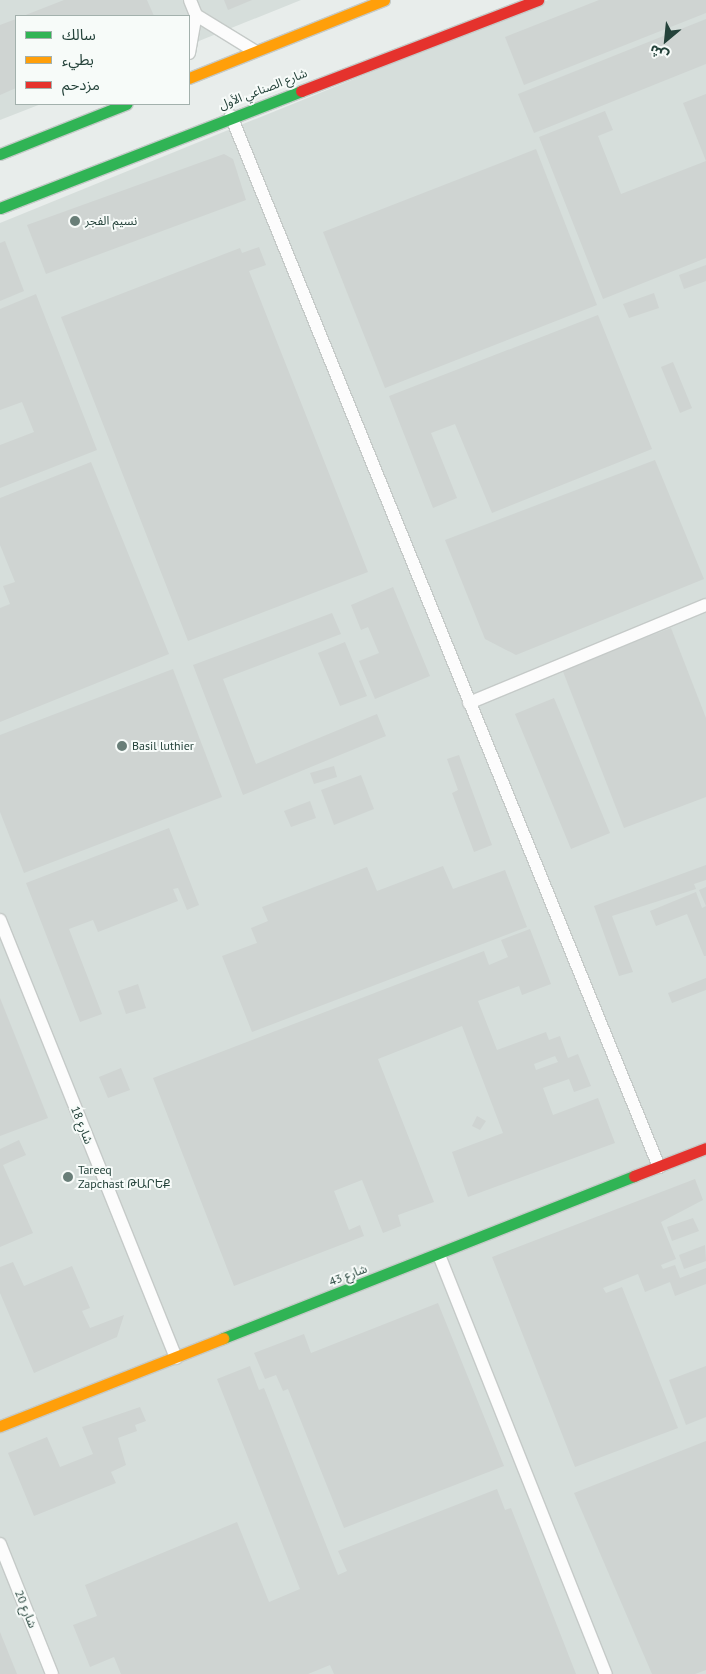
<!DOCTYPE html>
<meta charset="utf-8">
<style>
body{margin:0}
#map{position:relative;width:706px;height:1674px;overflow:hidden;background:#e8edeb;font-family:"PT Sans","Noto Sans Arabic","Noto Sans Armenian",sans-serif}
div>[style]{position:absolute}
[style*='--x']{left:calc(var(--x)*1px);top:calc(var(--y)*1px);width:calc(var(--w)*1px);rotate:calc(var(--a)*1deg)}
.built>*{inset:0;background:#d6dedb}
.building>*{inset:0;background:#cfd4d2}
.roads{filter:drop-shadow(1px 0 #c5cac8) drop-shadow(-1px 0 #c5cac8) drop-shadow(0 1px #c5cac8) drop-shadow(0 -1px #c5cac8)}
.lane>*{height:12px;margin:-6px;padding:0 6px;transform-origin:6px;border-radius:6px;background:#fcfcfc}
.fast>*{height:11px;margin:-5.5px;padding:0 5.5px;transform-origin:5.5px;border-radius:5.5px;background:#30b455}
.slow>*{height:11px;margin:-5.5px;padding:0 5.5px;transform-origin:5.5px;border-radius:5.5px;background:#ff9f0a}
.jam>*{height:11px;margin:-5.5px;padding:0 5.5px;transform-origin:5.5px;border-radius:5.5px;background:#e5322d}
.dots>*{width:14px;height:14px;translate:-50% -50%;box-sizing:border-box;border:2px solid #f7fbf9;border-radius:50%}
span{translate:-50% -50%;white-space:nowrap;text-align:center;line-height:1.15;-webkit-text-stroke:4px #f7fbf9;paint-order:stroke}
.street-label{font-size:12px;color:#24423a}
.poi-label{font-size:12px;color:#24423a}
.left{translate:0 -50%;text-align:left}
.legend{position:absolute;left:15px;top:15px;width:175px;height:90px;box-sizing:border-box;background:#f7fbf9;border:1px solid #a3b1ad;margin:0;padding:6px 9px;list-style:none;font-size:15px;color:#24423a}
.legend li{display:flex;align-items:center;gap:10px;height:25px}
.legend b{width:25px;border:1px solid #a3b1ad}
.north{position:absolute;left:641px;top:15px;width:50px;height:50px;-webkit-text-stroke:4px #f7fbf9;paint-order:stroke;rotate:208deg;font-size:14px;font-weight:700;line-height:20px;text-align:center;color:#24423a}
.north::after{content:'';display:block;margin:auto;width:18px;height:22px;background:#24423a;clip-path:polygon(50% 0,100% 100%,50% 72%,0 100%)}
</style>
<div id="map">
<div class="built">
<i style="clip-path:polygon(0 0,301px 0,189px 45px,189px 16px,16px 16px,16px 104px,41px 104px,0 120px)"></i>
<i style="clip-path:polygon(548px 0,706px 0,706px 1674px,0 1674px,0 223px)"></i>
</div>
<div class="building">
<i style="clip-path:polygon(64px 0,147px 0,154px 16px,23px 16px)"></i>
<i style="clip-path:polygon(224px 0,252px 0,228px 10px)"></i>
<i style="clip-path:polygon(599px 0,706px 0,706px 13px,524px 85px,505px 37px)"></i>
<i style="clip-path:polygon(16px 19px,16px 88px,0 95px,0 25px)"></i>
<i style="clip-path:polygon(706px 19px,706px 64px,534px 133px,518px 94px)"></i>
<i style="clip-path:polygon(706px 94px,706px 161px,683px 103px)"></i>
<i style="clip-path:polygon(605px 111px,613px 130px,598px 136px,621px 194px,706px 161px,706px 258px,603px 299px,539px 137px)"></i>
<i style="clip-path:polygon(536px 149px,597px 305px,385px 388px,323px 232px)"></i>
<i style="clip-path:polygon(224px 154px,233px 159px,246px 200px,46px 274px,27px 225px)"></i>
<i style="clip-path:polygon(5px 241px,24px 291px,0 301px,0 243px)"></i>
<i style="clip-path:polygon(259px 247px,266px 265px,249px 271px,368px 572px,188px 641px,61px 317px,240px 248px,242px 253px)"></i>
<i style="clip-path:polygon(706px 265px,706px 281px,684px 289px,679px 275px)"></i>
<i style="clip-path:polygon(654px 293px,659px 308px,629px 318px,623px 304px)"></i>
<i style="clip-path:polygon(36px 294px,97px 450px,0 488px,0 445px,34px 432px,22px 402px,0 410px,0 309px)"></i>
<i style="clip-path:polygon(598px 315px,652px 449px,492px 513px,455px 424px,431px 433px,457px 498px,433px 508px,389px 396px)"></i>
<i style="clip-path:polygon(673px 362px,692px 408px,680px 413px,661px 367px)"></i>
<i style="clip-path:polygon(655px 460px,704px 579px,516px 655px,485px 639px,445px 540px)"></i>
<i style="clip-path:polygon(91px 462px,169px 654px,0 722px,0 608px,10px 604px,3px 586px,15px 582px,0 545px,0 498px)"></i>
<i style="clip-path:polygon(393px 587px,430px 676px,375px 699px,359px 661px,379px 653px,368px 627px,361px 630px,351px 605px)"></i>
<i style="clip-path:polygon(332px 613px,341px 634px,223px 679px,256px 764px,377px 714px,386px 736px,243px 795px,193px 665px)"></i>
<i style="clip-path:polygon(671px 628px,706px 718px,706px 797px,624px 828px,562px 669px)"></i>
<i style="clip-path:polygon(345px 642px,367px 696px,340px 706px,318px 653px)"></i>
<i style="clip-path:polygon(173px 669px,222px 797px,24px 873px,0 812px,0 735px)"></i>
<i style="clip-path:polygon(554px 698px,610px 833px,571px 849px,515px 714px)"></i>
<i style="clip-path:polygon(459px 755px,492px 845px,474px 852px,452px 793px,458px 790px,447px 759px)"></i>
<i style="clip-path:polygon(334px 766px,337px 777px,314px 784px,310px 773px)"></i>
<i style="clip-path:polygon(361px 775px,374px 809px,334px 825px,321px 790px)"></i>
<i style="clip-path:polygon(310px 801px,316px 818px,291px 827px,284px 811px)"></i>
<i style="clip-path:polygon(169px 828px,199px 905px,187px 910px,178px 888px,173px 889px,178px 901px,98px 932px,93px 920px,69px 929px,102px 1014px,80px 1022px,26px 883px)"></i>
<i style="clip-path:polygon(706px 865px,706px 880px,694px 884px,696px 889px,612px 916px,633px 972px,619px 976px,594px 906px)"></i>
<i style="clip-path:polygon(443px 866px,453px 889px,505px 870px,527px 927px,252px 1032px,222px 956px,257px 943px,251px 928px,268px 921px,262px 907px,367px 867px,377px 891px)"></i>
<i style="clip-path:polygon(706px 887px,706px 956px,704px 956px,687px 914px,656px 926px,650px 911px,696px 892px,702px 908px,706px 906px,699px 890px)"></i>
<i style="clip-path:polygon(evenodd,530px 929px,551px 984px,522px 995px,519px 986px,478px 1001px,497px 1050px,546px 1032px,549px 1040px,560px 1036px,568px 1058px,578px 1054px,591px 1086px,574px 1092px,569px 1079px,543px 1088px,553px 1115px,598px 1098px,615px 1143px,468px 1197px,452px 1152px,503px 1133px,462px 1026px,378px 1059px,434px 1202px,398px 1215px,401px 1226px,383px 1233px,362px 1180px,334px 1191px,349px 1230px,360px 1225px,364px 1236px,234px 1286px,153px 1078px,484px 951px,489px 965px,508px 957px,501px 940px,530px 929px,555px 1056px,558px 1062px,536px 1070px,534px 1064px,555px 1056px)"></i>
<i style="clip-path:polygon(706px 978px,706px 990px,672px 1003px,668px 993px)"></i>
<i style="clip-path:polygon(138px 984px,146px 1008px,126px 1014px,118px 991px)"></i>
<i style="clip-path:polygon(0 998px,48px 1118px,0 1136px)"></i>
<i style="clip-path:polygon(121px 1068px,130px 1090px,108px 1098px,99px 1077px)"></i>
<i style="clip-path:polygon(477px 1116px,486px 1121px,480px 1130px,472px 1126px)"></i>
<i style="clip-path:polygon(19px 1140px,26px 1155px,3px 1165px,33px 1233px,0 1247px,0 1149px)"></i>
<i style="clip-path:polygon(695px 1179px,703px 1200px,661px 1222px,676px 1259px,661px 1265px,663px 1269px,675px 1265px,680px 1278px,706px 1268px,706px 1284px,675px 1296px,670px 1282px,645px 1292px,638px 1274px,603px 1288px,606px 1293px,622px 1287px,678px 1428px,575px 1467px,492px 1257px)"></i>
<i style="clip-path:polygon(693px 1218px,699px 1231px,672px 1241px,667px 1227px)"></i>
<i style="clip-path:polygon(705px 1245px,706px 1261px,684px 1269px,679px 1255px)"></i>
<i style="clip-path:polygon(13px 1262px,24px 1286px,72px 1266px,90px 1308px,82px 1311px,90px 1328px,124px 1315px,117px 1337px,34px 1373px,0 1293px,0 1267px)"></i>
<i style="clip-path:polygon(438px 1303px,504px 1466px,344px 1528px,288px 1389px,283px 1391px,276px 1375px,265px 1379px,254px 1353px,304px 1334px,311px 1353px)"></i>
<i style="clip-path:polygon(250px 1366px,259px 1390px,264px 1388px,338px 1575px,347px 1571px,338px 1551px,497px 1489px,505px 1510px,511px 1508px,576px 1674px,334px 1674px,330px 1665px,308px 1674px,121px 1674px,114px 1657px,90px 1667px,73px 1625px,97px 1616px,85px 1585px,237px 1522px,269px 1602px,300px 1589px,217px 1379px)"></i>
<i style="clip-path:polygon(706px 1366px,706px 1417px,686px 1425px,669px 1380px)"></i>
<i style="clip-path:polygon(140px 1407px,146px 1421px,135px 1425px,137px 1431px,118px 1438px,126px 1465px,111px 1472px,116px 1483px,34px 1516px,8px 1453px,47px 1437px,60px 1467px,93px 1454px,82px 1427px)"></i>
<i style="clip-path:polygon(706px 1441px,706px 1670px,695px 1674px,652px 1674px,574px 1493px)"></i>
<i style="clip-path:polygon(0 1632px,17px 1674px,0 1674px)"></i>
</div>
<div class="roads">
<div class="lane">
<i style="--x:196;--y:15;--w:67;--a:31.6"></i>
<i style="--x:189;--y:53;--w:39;--a:-80"></i>
<i style="--x:196;--y:15;--w:16;--a:-112"></i>
<i style="--x:231;--y:116;--w:1135;--a:67.84"></i>
<i style="--x:469;--y:703;--w:256;--a:-22.5"></i>
<i style="--x:0;--y:920;--w:472;--a:68.1"></i>
<i style="--x:439;--y:1255;--w:451;--a:68.3"></i>
<i style="--x:0;--y:1544;--w:140;--a:68.2"></i>
</div>
<div class="fast">
<i style="--x:0;--y:154;--w:136;--a:-21.6"></i>
<i style="--x:0;--y:208;--w:323;--a:-21.2"></i>
<i style="--x:223;--y:1338;--w:442;--a:-21.5"></i>
</div>
<div class="slow">
<i style="--x:189;--y:78;--w:210;--a:-21.8"></i>
<i style="--x:0;--y:1426;--w:240;--a:-21.5"></i>
</div>
<div class="jam">
<i style="--x:301;--y:91;--w:254;--a:-21"></i>
<i style="--x:634;--y:1176;--w:77;--a:-21.3"></i>
</div>
</div>
<div class="dots">
<i style="left:75px;top:221px;background:#697e78"></i>
<i style="left:122px;top:746px;background:#697e78"></i>
<i style="left:68px;top:1177px;background:#697e78"></i>
</div>
<div class="street-label">
<span style="left:263px;top:89px;rotate:-21deg">شارع الصناعي الأول</span>
<span style="left:82px;top:1125px;rotate:68deg">شارع 18</span>
<span style="left:348px;top:1275px;rotate:-21deg">شارع 43</span>
<span style="left:26px;top:1609px;rotate:68deg">شارع 20</span>
</div>
<div class="poi-label">
<span class="left" style="left:85px;top:221px">نسيم الفجر</span>
<span class="left" style="left:132px;top:746px">Basil luthier</span>
<span class="left" style="left:78px;top:1177px">Tareeq<br>Zapchast ԹԱՐԵՔ</span>
</div>
<ul class="legend">
<li><b style="height:6px;background:#30b455"></b>سالك</li>
<li><b style="height:6px;background:#ff9f0a"></b>بطيء</li>
<li><b style="height:6px;background:#e5322d"></b>مزدحم</li>
</ul>
<div class="north">ش</div>
</div>
